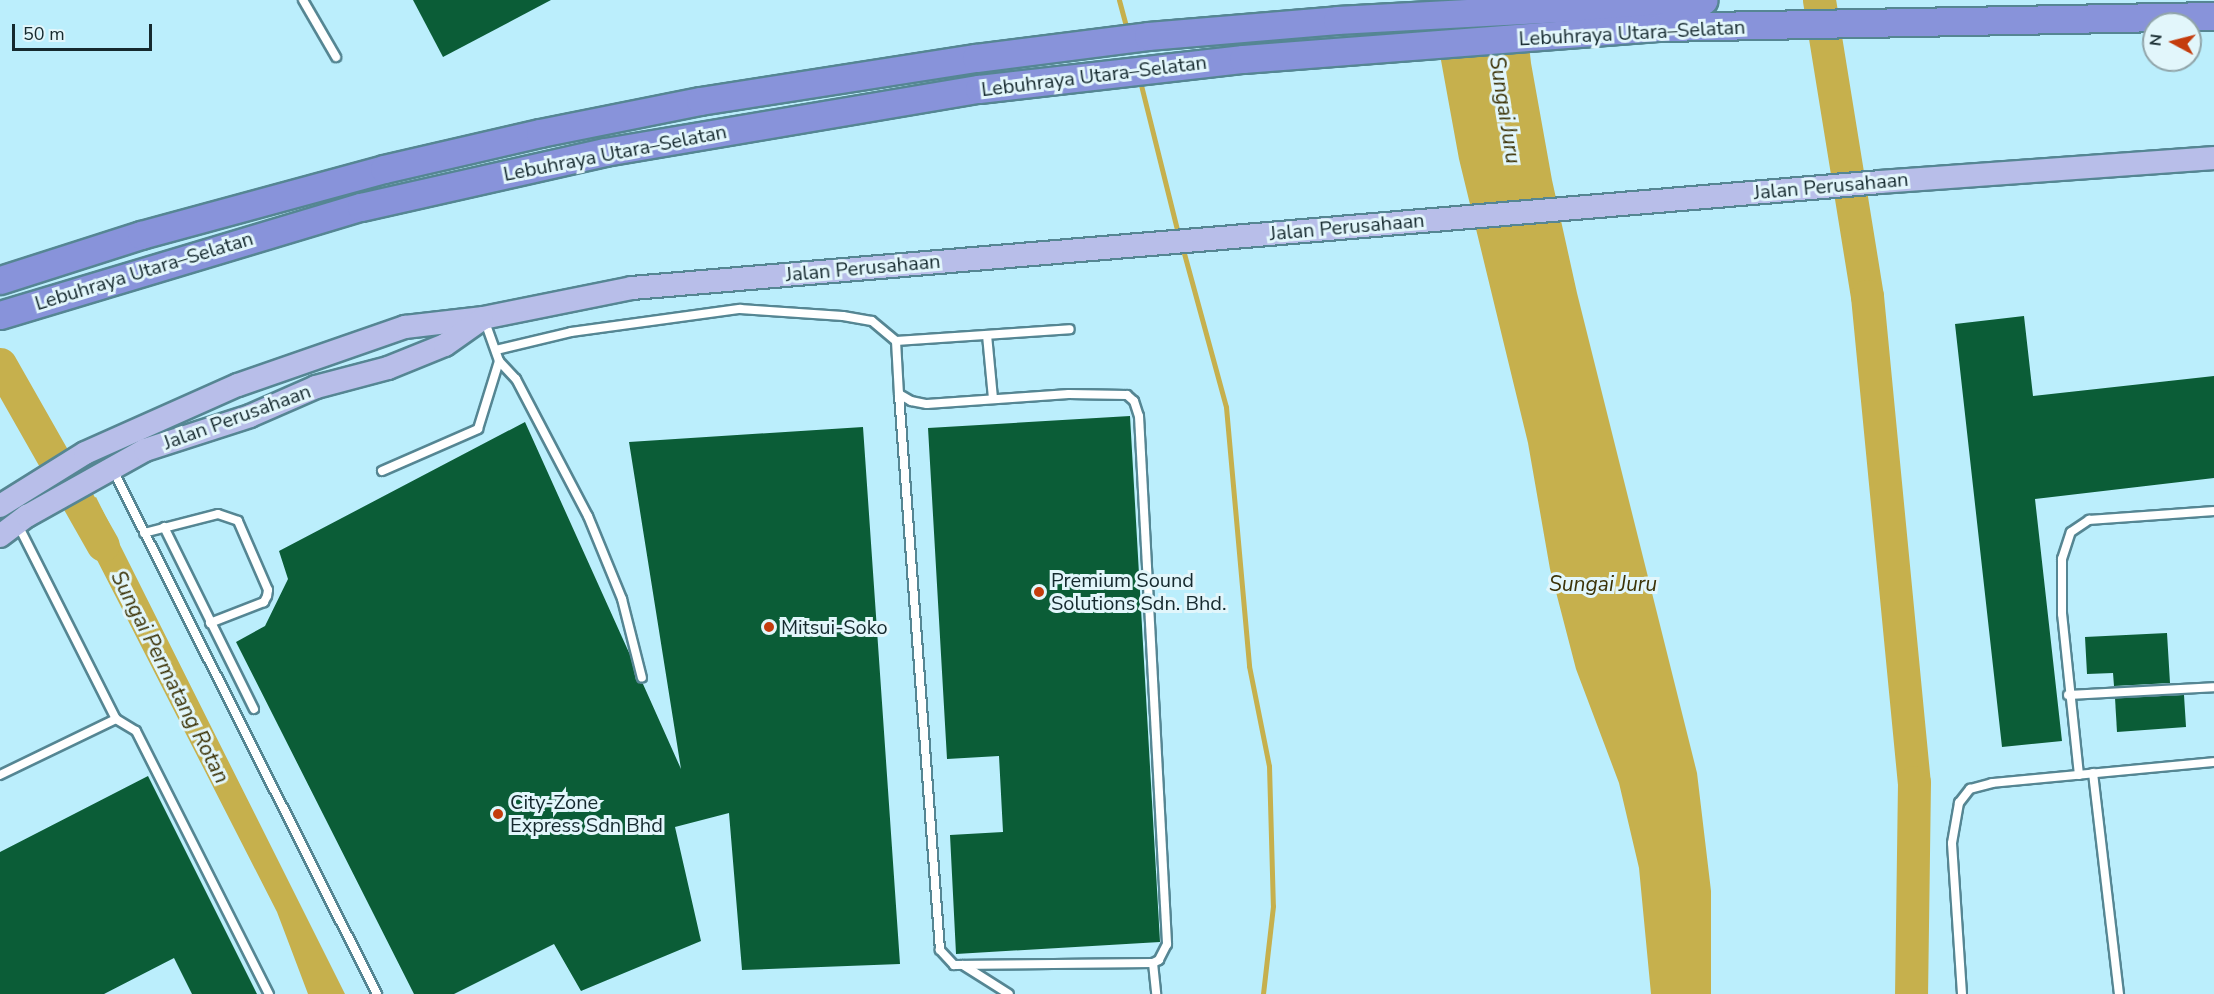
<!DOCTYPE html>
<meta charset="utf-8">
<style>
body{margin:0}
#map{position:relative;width:2214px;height:994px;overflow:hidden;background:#bbeefc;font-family:"Nunito Sans",sans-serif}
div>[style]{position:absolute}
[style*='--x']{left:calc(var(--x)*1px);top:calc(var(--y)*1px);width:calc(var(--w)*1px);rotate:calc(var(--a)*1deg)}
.water>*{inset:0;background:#c6b04d}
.stream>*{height:5px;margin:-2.5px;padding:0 2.5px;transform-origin:2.5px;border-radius:2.5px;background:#c6b04d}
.river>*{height:33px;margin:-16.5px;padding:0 16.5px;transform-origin:16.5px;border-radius:16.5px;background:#c6b04d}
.building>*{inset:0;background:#0b5d37}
.roads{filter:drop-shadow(2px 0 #558693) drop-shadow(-2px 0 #558693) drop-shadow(0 2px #558693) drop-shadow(0 -2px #558693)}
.lane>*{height:8px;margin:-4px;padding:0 4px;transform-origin:4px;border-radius:4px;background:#fff}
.primary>*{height:22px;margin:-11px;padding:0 11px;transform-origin:11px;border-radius:11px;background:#b8bee9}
.highway>*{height:27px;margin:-13.5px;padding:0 13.5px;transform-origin:13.5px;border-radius:13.5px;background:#8893da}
.dots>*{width:16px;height:16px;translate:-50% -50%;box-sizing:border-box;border:3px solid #e2f6fb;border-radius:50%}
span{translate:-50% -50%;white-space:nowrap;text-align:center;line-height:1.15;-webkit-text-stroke:6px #e2f6fb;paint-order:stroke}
.street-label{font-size:20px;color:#15292e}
.poi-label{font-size:20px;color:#15292e}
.left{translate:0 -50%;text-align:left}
.water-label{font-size:21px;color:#3b3206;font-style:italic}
.north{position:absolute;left:2142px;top:12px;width:60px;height:60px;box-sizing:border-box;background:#e2f6fb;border:2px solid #90a4a9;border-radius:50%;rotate:277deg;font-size:16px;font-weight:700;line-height:24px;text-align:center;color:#15292e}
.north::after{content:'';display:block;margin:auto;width:21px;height:27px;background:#c43c0d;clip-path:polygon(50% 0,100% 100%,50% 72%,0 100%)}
.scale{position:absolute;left:12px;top:24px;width:140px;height:27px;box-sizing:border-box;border:3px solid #15292e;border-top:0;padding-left:8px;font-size:18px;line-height:21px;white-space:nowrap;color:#15292e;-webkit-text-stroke:4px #e2f6fb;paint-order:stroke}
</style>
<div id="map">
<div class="water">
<i style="clip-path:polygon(1430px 0,1524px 0,1531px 63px,1552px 180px,1577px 293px,1697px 773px,1711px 891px,1711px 994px,1651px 994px,1639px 868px,1619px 783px,1576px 669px,1550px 569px,1528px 443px,1459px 159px)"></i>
<i style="clip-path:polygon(96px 497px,345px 994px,308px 994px,277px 912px,72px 511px)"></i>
</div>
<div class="stream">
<i style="--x:1119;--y:0;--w:31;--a:75"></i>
<i style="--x:1139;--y:77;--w:165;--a:76"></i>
<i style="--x:1182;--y:246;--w:167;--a:74.7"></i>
<i style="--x:1226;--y:407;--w:260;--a:84.9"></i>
<i style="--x:1249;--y:666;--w:102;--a:78.7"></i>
<i style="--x:1269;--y:766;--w:140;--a:88.4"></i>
<i style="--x:1273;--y:906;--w:89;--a:96.5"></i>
</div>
<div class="river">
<i style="--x:1819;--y:0;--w:300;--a:80.8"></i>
<i style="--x:1867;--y:296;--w:488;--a:84.5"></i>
<i style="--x:1914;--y:782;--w:212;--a:90.8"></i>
<i style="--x:0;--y:364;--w:208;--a:60.4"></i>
</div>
<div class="building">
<i style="clip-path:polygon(413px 0,551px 0,443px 57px)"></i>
<i style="clip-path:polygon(2024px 316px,2033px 396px,2214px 376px,2214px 478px,2035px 499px,2062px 741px,2002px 747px,1955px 324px)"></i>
<i style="clip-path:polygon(1130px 416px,1160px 942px,956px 954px,950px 835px,1003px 832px,999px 756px,947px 759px,928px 428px)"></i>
<i style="clip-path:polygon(525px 422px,631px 657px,636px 680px,643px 684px,681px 769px,629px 442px,863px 427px,900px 964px,742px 970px,729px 813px,675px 827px,701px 941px,581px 991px,554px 944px,454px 994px,414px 994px,236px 642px,265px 626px,288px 579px,279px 551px)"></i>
<i style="clip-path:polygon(2167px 633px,2170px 683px,2114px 686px,2113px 673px,2087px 674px,2085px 637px)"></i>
<i style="clip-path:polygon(2184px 695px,2186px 727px,2117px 732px,2115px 698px)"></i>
<i style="clip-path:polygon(148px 776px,257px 994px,192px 994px,174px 958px,104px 994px,0 994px,0 852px)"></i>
</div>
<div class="roads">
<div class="lane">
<i style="--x:303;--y:0;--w:66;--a:59.9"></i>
<i style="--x:484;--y:319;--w:45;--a:70.3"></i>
<i style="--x:499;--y:361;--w:25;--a:47"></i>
<i style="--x:516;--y:379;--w:155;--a:62.3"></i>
<i style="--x:588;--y:516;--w:90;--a:67.7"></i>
<i style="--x:622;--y:599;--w:81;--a:75.8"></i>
<i style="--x:987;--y:335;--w:63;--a:84.6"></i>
<i style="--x:896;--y:341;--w:174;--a:-3.9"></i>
<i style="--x:496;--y:350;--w:77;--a:-13.5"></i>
<i style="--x:571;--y:332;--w:171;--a:-7.8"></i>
<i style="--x:740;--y:309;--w:103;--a:3.9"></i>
<i style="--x:843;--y:316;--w:29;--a:10"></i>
<i style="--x:872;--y:321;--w:31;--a:40"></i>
<i style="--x:896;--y:341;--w:53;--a:86.8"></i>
<i style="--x:899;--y:394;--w:14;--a:30"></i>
<i style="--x:911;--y:401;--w:16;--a:11"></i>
<i style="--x:927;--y:404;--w:142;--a:-4"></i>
<i style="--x:1069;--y:394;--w:58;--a:1"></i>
<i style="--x:1127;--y:395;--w:9;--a:41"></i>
<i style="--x:1134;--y:401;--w:16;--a:72"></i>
<i style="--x:1139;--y:416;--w:529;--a:86.96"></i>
<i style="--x:1167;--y:944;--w:18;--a:117"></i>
<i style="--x:1159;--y:960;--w:7;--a:153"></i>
<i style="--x:1153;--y:963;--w:199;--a:179.4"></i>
<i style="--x:954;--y:965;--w:21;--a:-133"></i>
<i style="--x:940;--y:950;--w:558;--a:-94.22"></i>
<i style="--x:113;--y:470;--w:587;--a:63.26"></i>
<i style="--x:382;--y:471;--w:105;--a:-23.6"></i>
<i style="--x:478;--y:429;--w:71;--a:-72.8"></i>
<i style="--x:18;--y:525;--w:217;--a:63.2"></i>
<i style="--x:116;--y:719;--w:23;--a:31"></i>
<i style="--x:136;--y:731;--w:295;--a:63.2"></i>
<i style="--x:164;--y:527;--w:203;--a:63.7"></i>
<i style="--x:144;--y:533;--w:76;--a:-14.4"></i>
<i style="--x:218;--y:514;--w:21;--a:19"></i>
<i style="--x:238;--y:521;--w:75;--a:66.5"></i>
<i style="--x:268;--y:590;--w:6;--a:99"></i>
<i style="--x:267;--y:596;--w:7;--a:117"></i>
<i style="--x:264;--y:602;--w:58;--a:158.7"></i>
<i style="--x:2068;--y:695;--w:146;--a:-3.1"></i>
<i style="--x:2093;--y:773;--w:223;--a:83.3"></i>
<i style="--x:0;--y:775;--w:129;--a:-25.8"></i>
<i style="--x:2079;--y:775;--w:162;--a:-96"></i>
<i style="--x:2062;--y:614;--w:55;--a:-90"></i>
<i style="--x:2062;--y:559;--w:28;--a:-72"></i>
<i style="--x:2071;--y:532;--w:22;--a:-34"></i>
<i style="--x:2089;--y:520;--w:125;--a:-4.1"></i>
<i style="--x:1153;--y:963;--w:31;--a:84"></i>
<i style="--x:963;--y:965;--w:54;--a:32.2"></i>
<i style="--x:1962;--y:994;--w:151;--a:-93.8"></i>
<i style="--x:1952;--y:843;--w:41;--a:-80.1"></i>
<i style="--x:1959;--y:803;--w:18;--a:-52"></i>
<i style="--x:1970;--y:789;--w:23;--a:-15"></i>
<i style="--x:1992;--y:783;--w:223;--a:-5.4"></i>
</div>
<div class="primary">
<i style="--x:0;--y:506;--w:100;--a:-31.9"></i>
<i style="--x:85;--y:453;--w:167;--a:-24"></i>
<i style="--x:238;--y:385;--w:177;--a:-19.2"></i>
<i style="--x:405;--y:327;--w:79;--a:-6.6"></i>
<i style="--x:483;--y:318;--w:152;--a:-11.4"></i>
<i style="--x:632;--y:288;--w:1252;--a:-4.85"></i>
<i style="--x:1880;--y:182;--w:335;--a:-4.1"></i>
<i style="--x:0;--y:536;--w:34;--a:-37"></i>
<i style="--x:27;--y:516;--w:135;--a:-29.2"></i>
<i style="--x:145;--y:450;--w:110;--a:-17.9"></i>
<i style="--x:250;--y:416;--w:72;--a:-23.7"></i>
<i style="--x:316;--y:387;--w:74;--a:-14.8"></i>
<i style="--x:388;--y:368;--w:61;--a:-22"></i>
<i style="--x:445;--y:345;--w:45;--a:-35.1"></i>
</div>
<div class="highway">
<i style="--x:0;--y:280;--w:148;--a:-17.7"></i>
<i style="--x:141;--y:235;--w:252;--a:-15.2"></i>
<i style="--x:384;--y:169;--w:160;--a:-13"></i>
<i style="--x:540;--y:133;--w:163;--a:-11.3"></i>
<i style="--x:700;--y:101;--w:279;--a:-8.9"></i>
<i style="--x:976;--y:58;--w:173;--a:-7.3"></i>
<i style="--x:1148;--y:36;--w:190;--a:-4.8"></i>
<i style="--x:1337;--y:20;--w:367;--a:-3.1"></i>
<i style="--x:0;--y:315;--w:377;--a:-16.7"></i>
<i style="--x:361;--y:207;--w:250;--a:-12.7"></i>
<i style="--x:605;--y:152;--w:379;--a:-9.6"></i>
<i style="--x:979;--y:89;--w:266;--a:-6.5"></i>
<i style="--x:1243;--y:59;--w:419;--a:-4.4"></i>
<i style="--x:1661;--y:27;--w:553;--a:-1.14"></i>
</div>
</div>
<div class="dots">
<i style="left:1039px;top:592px;background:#c43c0d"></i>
<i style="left:769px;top:627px;background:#c43c0d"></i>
<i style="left:498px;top:814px;background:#c43c0d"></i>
</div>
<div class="street-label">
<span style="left:1632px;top:33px;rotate:-3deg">Lebuhraya Utara–Selatan</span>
<span style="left:1094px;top:76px;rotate:-7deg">Lebuhraya Utara–Selatan</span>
<span style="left:615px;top:153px;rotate:-11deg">Lebuhraya Utara–Selatan</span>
<span style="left:1831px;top:186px;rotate:-5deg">Jalan Perusahaan</span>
<span style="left:1347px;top:227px;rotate:-5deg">Jalan Perusahaan</span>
<span style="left:863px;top:268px;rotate:-5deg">Jalan Perusahaan</span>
<span style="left:144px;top:271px;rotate:-17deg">Lebuhraya Utara–Selatan</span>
<span style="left:237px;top:417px;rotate:-20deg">Jalan Perusahaan</span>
</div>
<div class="poi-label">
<span class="left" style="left:1051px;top:592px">Premium Sound<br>Solutions Sdn. Bhd.</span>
<span class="left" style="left:781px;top:627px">Mitsui-Soko</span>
<span class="left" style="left:510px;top:814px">City-Zone<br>Express Sdn Bhd</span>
</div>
<div class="water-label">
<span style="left:1505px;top:110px;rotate:81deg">Sungai Juru</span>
<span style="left:1603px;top:584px">Sungai Juru</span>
<span style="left:170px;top:677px;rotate:63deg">Sungai Permatang Rotan</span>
</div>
<div class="north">N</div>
<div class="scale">50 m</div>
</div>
